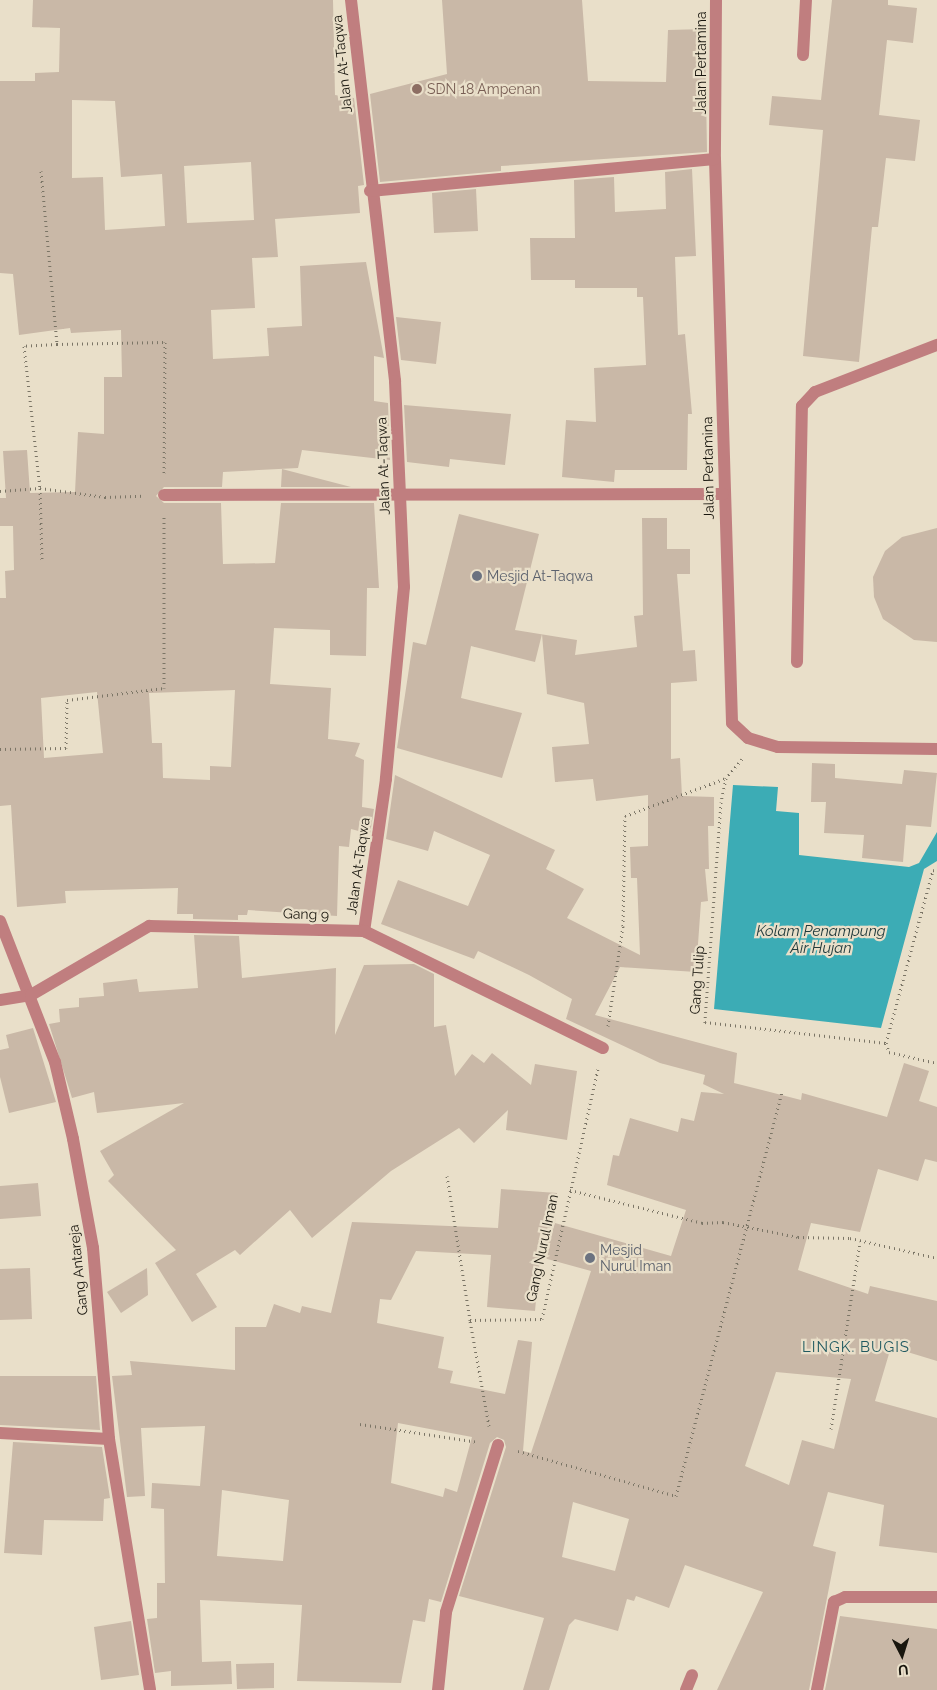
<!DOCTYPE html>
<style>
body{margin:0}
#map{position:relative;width:937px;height:1690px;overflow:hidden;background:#e9dfc9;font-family:Raleway,sans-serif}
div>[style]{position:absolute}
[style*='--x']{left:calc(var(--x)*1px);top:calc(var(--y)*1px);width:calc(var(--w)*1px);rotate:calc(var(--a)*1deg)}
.water>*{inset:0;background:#3cacb5}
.building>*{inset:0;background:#c9b8a7}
.path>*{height:3px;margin-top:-1.5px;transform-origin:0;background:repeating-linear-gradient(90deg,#7b7566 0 1px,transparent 0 5px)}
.lane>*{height:12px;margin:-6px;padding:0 6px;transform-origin:6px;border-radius:6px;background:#c07e7f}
.street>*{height:12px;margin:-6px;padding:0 6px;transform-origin:6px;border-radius:6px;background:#c07e7f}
.dots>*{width:14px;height:14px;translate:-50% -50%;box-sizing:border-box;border:2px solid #e9dfc9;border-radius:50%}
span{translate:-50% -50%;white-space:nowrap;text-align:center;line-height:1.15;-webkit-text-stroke:4.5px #e9dfc9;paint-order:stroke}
.street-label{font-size:14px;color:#19160e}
.education-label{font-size:14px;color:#785e54}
.left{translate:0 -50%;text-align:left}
.worship-label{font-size:14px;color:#5b616d}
.water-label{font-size:15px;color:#213a3c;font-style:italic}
.neighbourhood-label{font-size:15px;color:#1f5960;letter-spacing:1px}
.north{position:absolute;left:877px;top:1630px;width:50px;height:50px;-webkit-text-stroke:4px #e9dfc9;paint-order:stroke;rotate:175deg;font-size:14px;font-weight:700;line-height:20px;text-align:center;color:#19160e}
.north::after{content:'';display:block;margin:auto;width:18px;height:22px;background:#19160e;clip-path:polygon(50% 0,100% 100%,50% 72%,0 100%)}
</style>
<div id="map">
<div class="water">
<i style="clip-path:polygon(733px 785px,778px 787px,776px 811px,799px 813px,799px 855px,909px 867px,919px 863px,937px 832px,937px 861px,924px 869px,881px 1028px,714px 1009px)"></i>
</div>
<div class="building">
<i style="clip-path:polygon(evenodd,33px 0,333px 0,335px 95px,354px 98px,364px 185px,358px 186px,360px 213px,275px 219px,278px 257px,252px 258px,255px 308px,211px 310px,213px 359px,269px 356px,267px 328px,302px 326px,300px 266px,366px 262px,384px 358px,374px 356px,374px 401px,388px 403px,390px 460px,302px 450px,298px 468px,223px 472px,222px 487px,164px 487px,156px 496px,164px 503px,221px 503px,223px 564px,275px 563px,281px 503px,374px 503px,379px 588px,367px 588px,366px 656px,330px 655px,330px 630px,274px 628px,270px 684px,331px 688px,328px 739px,360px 743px,355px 756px,364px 760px,362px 807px,374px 809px,370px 834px,351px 829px,349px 847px,339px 846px,337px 916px,248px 910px,247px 915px,238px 915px,238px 920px,193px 919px,193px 914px,177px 914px,178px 888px,65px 891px,66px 903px,17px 907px,11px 805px,0 806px,0 598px,6px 598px,5px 571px,14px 570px,13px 526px,0 526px,0 498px,6px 498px,3px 451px,27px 450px,30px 493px,75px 492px,78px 432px,104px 434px,104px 377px,122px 377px,121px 330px,71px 333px,70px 328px,19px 335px,13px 274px,0 273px,0 81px,35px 81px,35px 73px,59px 72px,60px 28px,32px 27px,33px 0,72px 100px,115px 101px,121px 177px,162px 174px,165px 226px,105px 230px,103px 177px,72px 178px,72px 100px,33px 0,251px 162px,254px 220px,187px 223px,184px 166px,251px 162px,33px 0,235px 690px,231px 767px,210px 766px,210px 780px,163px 778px,162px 743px,152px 743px,149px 693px,235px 690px,33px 0,97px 692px,103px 753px,44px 758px,41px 698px,97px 692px)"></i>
<i style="clip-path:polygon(442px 0,582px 0,588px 81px,666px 82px,668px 30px,705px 29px,707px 152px,501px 166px,501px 171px,380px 182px,370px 94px,447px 74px)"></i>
<i style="clip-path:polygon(832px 0,888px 0,888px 5px,917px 8px,913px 43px,887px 40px,879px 115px,920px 120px,915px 161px,886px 158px,878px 227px,872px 227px,859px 362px,803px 356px,823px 130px,769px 125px,772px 96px,821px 100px)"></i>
<i style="clip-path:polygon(692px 169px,696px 256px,675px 257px,678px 335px,685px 334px,692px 414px,688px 414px,687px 470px,615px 470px,614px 482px,562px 477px,566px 420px,596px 422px,594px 368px,646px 365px,643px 297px,637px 297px,637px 288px,575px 288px,575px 280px,531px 280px,530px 238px,575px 238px,574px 180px,614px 177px,615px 212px,666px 209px,665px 172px)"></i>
<i style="clip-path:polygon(476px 189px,478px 231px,434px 233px,432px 193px)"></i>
<i style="clip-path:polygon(396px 317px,441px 322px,436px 364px,401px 360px)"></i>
<i style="clip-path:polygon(404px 405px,511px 414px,505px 465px,450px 459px,449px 467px,407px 462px)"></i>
<i style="clip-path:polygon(282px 469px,351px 487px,281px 487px)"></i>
<i style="clip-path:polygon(evenodd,459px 514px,539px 534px,515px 630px,577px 640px,575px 655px,637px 647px,634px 616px,643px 615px,642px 518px,667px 518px,667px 549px,690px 549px,690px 574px,677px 574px,683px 651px,695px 650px,697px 681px,671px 683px,671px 759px,680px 758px,682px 796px,714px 797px,714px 826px,708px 826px,709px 869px,705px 869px,708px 901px,701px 902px,696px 972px,620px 967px,595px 1015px,737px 1053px,734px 1083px,801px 1100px,802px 1093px,887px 1117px,904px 1063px,929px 1071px,919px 1101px,937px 1107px,937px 1162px,925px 1159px,918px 1181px,878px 1169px,860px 1232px,811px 1223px,798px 1270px,868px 1294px,870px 1286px,937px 1301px,937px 1361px,891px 1347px,875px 1401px,937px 1418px,937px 1553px,879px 1546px,884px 1505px,828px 1492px,813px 1546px,836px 1552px,809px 1690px,717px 1690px,763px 1592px,685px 1565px,669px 1608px,636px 1596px,634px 1601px,627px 1599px,618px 1631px,575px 1619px,569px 1625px,549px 1690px,523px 1690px,544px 1618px,459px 1596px,506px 1447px,504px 1440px,497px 1437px,490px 1443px,441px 1602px,429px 1599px,425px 1622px,413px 1620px,401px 1683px,297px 1681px,302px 1605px,200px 1600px,202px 1662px,231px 1661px,232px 1684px,171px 1686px,171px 1671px,155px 1673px,147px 1619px,157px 1618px,157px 1583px,165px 1583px,164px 1509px,151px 1508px,152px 1483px,200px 1486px,205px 1426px,141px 1428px,145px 1496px,127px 1497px,112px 1376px,132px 1375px,130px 1361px,235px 1370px,235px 1327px,266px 1327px,274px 1304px,300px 1313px,302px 1306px,331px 1313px,352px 1222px,498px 1228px,501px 1189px,557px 1193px,555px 1223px,671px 1256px,686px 1210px,607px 1185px,613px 1155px,619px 1156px,630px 1118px,678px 1132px,681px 1118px,694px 1121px,701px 1092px,724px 1094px,703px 1084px,705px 1075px,660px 1063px,566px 1019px,572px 999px,529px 975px,478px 951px,474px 959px,381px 924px,398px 880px,468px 906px,490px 855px,434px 831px,428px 851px,386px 839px,395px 775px,555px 850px,546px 869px,584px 889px,567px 918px,640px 955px,637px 878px,631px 878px,630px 847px,648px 846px,648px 795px,596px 801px,593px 779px,555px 782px,552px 747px,589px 744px,584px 703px,547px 694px,542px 634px,535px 662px,471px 646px,461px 698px,522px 713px,502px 778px,397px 748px,413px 642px,426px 645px,459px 514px,416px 1251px,491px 1255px,487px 1307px,535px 1311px,540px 1257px,591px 1271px,531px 1453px,523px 1451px,532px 1342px,518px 1340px,505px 1394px,450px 1383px,453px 1371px,438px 1368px,444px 1337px,377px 1323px,380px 1299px,391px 1300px,416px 1251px,459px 514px,776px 1372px,851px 1379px,834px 1449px,802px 1440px,789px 1485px,745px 1466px,776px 1372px,459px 514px,398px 1423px,472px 1437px,457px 1492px,445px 1488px,443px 1497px,391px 1483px,398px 1423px,459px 514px,222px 1490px,289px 1500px,283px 1561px,217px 1556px,222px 1490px,459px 514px,573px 1502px,629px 1519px,615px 1571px,562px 1557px,573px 1502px)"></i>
<i style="clip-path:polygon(937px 528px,937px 642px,914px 640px,883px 619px,874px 597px,873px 577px,885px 551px,902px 537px)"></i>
<i style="clip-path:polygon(812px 763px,835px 764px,835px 778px,902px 784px,904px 770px,937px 773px,931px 827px,906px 825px,903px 862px,862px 858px,864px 835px,824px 833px,826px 802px,811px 802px)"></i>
<i style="clip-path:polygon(194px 935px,239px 936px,242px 978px,336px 968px,335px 1035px,364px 965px,414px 964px,434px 974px,434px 1027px,446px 1025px,455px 1076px,472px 1054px,484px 1063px,492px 1053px,531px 1085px,535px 1064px,577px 1071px,567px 1140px,506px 1130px,508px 1110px,474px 1143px,459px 1128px,391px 1171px,312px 1238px,290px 1210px,240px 1255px,235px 1250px,196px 1274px,217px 1307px,192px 1322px,155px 1263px,176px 1250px,108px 1181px,114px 1175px,100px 1151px,184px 1103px,97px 1113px,94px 1092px,72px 1098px,49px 1024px,60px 1022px,59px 1009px,79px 1007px,79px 998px,104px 996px,103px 983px,137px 979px,139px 992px,198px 988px)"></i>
<i style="clip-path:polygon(33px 1028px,56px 1102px,9px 1113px,0 1077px,0 1050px,9px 1048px,6px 1035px)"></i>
<i style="clip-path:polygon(38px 1183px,41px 1216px,0 1219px,0 1186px)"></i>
<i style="clip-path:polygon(30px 1268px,32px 1319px,0 1320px,0 1269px)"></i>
<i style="clip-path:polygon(147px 1268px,148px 1295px,121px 1313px,107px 1292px)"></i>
<i style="clip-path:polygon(0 1376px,96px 1376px,100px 1430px,0 1425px)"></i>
<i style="clip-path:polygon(13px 1442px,102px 1447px,110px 1498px,104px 1499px,103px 1521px,44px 1520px,42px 1555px,4px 1553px)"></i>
<i style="clip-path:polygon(840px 1616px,937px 1629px,937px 1690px,825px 1690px)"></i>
<i style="clip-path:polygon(131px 1621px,139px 1675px,101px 1680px,94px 1627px)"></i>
<i style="clip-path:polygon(274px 1663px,274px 1688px,237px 1689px,236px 1664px)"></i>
</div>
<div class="path">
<i style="--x:41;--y:171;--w:174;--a:84.7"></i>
<i style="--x:57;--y:344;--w:33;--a:177"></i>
<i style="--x:24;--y:346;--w:143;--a:83.6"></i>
<i style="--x:40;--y:488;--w:73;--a:88.4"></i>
<i style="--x:57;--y:344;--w:108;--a:-1.1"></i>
<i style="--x:165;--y:342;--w:131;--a:90.4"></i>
<i style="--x:0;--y:491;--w:40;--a:-4.3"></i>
<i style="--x:40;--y:488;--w:66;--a:7.9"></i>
<i style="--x:105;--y:497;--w:38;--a:-2"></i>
<i style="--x:0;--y:749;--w:66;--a:-0.9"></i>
<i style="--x:66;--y:748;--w:48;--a:-88.8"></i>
<i style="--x:67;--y:700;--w:98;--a:-7.1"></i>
<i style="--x:164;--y:688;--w:173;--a:-90"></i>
<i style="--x:742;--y:759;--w:25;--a:130"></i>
<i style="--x:726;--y:778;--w:25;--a:102"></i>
<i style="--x:721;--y:802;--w:221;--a:94.2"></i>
<i style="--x:705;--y:1022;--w:182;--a:6.6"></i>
<i style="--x:886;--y:1043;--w:9;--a:72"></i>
<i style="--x:889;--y:1052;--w:49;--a:12.9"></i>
<i style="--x:608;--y:1026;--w:101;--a:-81.5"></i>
<i style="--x:623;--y:926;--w:110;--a:-89"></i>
<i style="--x:625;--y:816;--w:108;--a:-20.6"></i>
<i style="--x:886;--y:1043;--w:179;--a:-74.8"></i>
<i style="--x:933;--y:870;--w:4;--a:14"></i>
<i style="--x:447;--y:1176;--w:146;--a:80.9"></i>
<i style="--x:570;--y:1190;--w:136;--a:14"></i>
<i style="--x:702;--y:1223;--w:21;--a:-3"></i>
<i style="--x:723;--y:1222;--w:76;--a:11.3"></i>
<i style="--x:798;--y:1237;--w:52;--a:1.1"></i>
<i style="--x:850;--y:1238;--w:89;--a:12.9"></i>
<i style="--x:360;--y:1424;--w:118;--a:8.7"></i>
<i style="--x:489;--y:1426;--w:108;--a:-100.2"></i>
<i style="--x:470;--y:1320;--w:72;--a:-0.8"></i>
<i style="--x:542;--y:1319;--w:256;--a:-77.4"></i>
<i style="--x:831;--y:1429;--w:190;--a:-81.2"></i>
<i style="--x:518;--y:1451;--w:164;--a:15.9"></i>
<i style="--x:676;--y:1496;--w:417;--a:-75.3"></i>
</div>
<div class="lane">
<i style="--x:803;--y:55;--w:55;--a:-86.9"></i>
<i style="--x:797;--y:662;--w:256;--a:-88.9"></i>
<i style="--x:802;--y:406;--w:19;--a:-47"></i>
<i style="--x:815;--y:392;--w:131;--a:-21.1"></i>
</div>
<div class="street">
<i style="--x:351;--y:0;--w:384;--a:83.4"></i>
<i style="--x:395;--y:381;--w:206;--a:87.5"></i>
<i style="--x:404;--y:587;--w:193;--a:95.4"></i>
<i style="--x:386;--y:779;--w:154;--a:98.2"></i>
<i style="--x:716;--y:0;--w:159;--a:90.4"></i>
<i style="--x:715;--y:159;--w:564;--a:88.27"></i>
<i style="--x:732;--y:723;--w:22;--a:43"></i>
<i style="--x:748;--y:738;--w:31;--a:17"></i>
<i style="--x:778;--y:747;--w:159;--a:0.7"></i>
<i style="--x:370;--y:191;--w:346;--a:-5.3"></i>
<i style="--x:164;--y:495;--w:559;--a:-0.1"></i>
<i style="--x:0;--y:921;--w:151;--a:68.7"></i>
<i style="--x:55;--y:1062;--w:79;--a:76.8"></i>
<i style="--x:73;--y:1139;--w:111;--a:79.6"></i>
<i style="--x:93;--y:1248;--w:192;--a:85.2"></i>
<i style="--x:109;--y:1439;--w:254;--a:80.7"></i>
<i style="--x:0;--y:1000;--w:31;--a:-9"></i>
<i style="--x:31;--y:995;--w:137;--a:-30.3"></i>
<i style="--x:149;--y:926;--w:215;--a:1.3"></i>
<i style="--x:364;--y:931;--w:266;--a:26.1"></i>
<i style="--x:0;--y:1433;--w:109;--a:3.2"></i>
<i style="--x:438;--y:1690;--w:78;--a:-84.1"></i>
<i style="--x:446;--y:1612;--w:175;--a:-72.7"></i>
<i style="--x:686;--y:1690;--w:16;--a:-68"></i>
<i style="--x:817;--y:1690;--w:90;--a:-79.1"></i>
<i style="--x:834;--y:1602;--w:12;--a:-24"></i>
<i style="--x:845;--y:1597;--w:92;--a:0"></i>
</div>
<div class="dots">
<i style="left:417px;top:89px;background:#8d6e63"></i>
<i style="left:477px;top:576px;background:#6b7280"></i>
<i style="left:590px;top:1258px;background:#6b7280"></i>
</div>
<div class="street-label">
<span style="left:701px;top:63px;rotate:-90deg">Jalan Pertamina</span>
<span style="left:342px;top:64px;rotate:-96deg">Jalan At-Taqwa</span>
<span style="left:383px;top:466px;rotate:-92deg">Jalan At-Taqwa</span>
<span style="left:708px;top:468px;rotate:-91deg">Jalan Pertamina</span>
<span style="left:358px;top:866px;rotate:-82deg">Jalan At-Taqwa</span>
<span style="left:306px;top:914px;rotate:2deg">Gang 9</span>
<span style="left:697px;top:980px;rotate:-86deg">Gang Tulip</span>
<span style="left:542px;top:1248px;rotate:-78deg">Gang Nurul Iman</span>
<span style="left:78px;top:1270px;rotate:-96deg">Gang Antareja</span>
</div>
<div class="education-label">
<span class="left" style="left:427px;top:89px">SDN 18 Ampenan</span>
</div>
<div class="worship-label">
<span class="left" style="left:487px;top:576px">Mesjid At-Taqwa</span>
<span class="left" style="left:600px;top:1258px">Mesjid<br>Nurul Iman</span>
</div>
<div class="water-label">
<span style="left:821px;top:940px">Kolam Penampung<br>Air Hujan</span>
</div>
<div class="neighbourhood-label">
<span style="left:856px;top:1348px">LINGK. BUGIS</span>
</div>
<div class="north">U</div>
</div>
